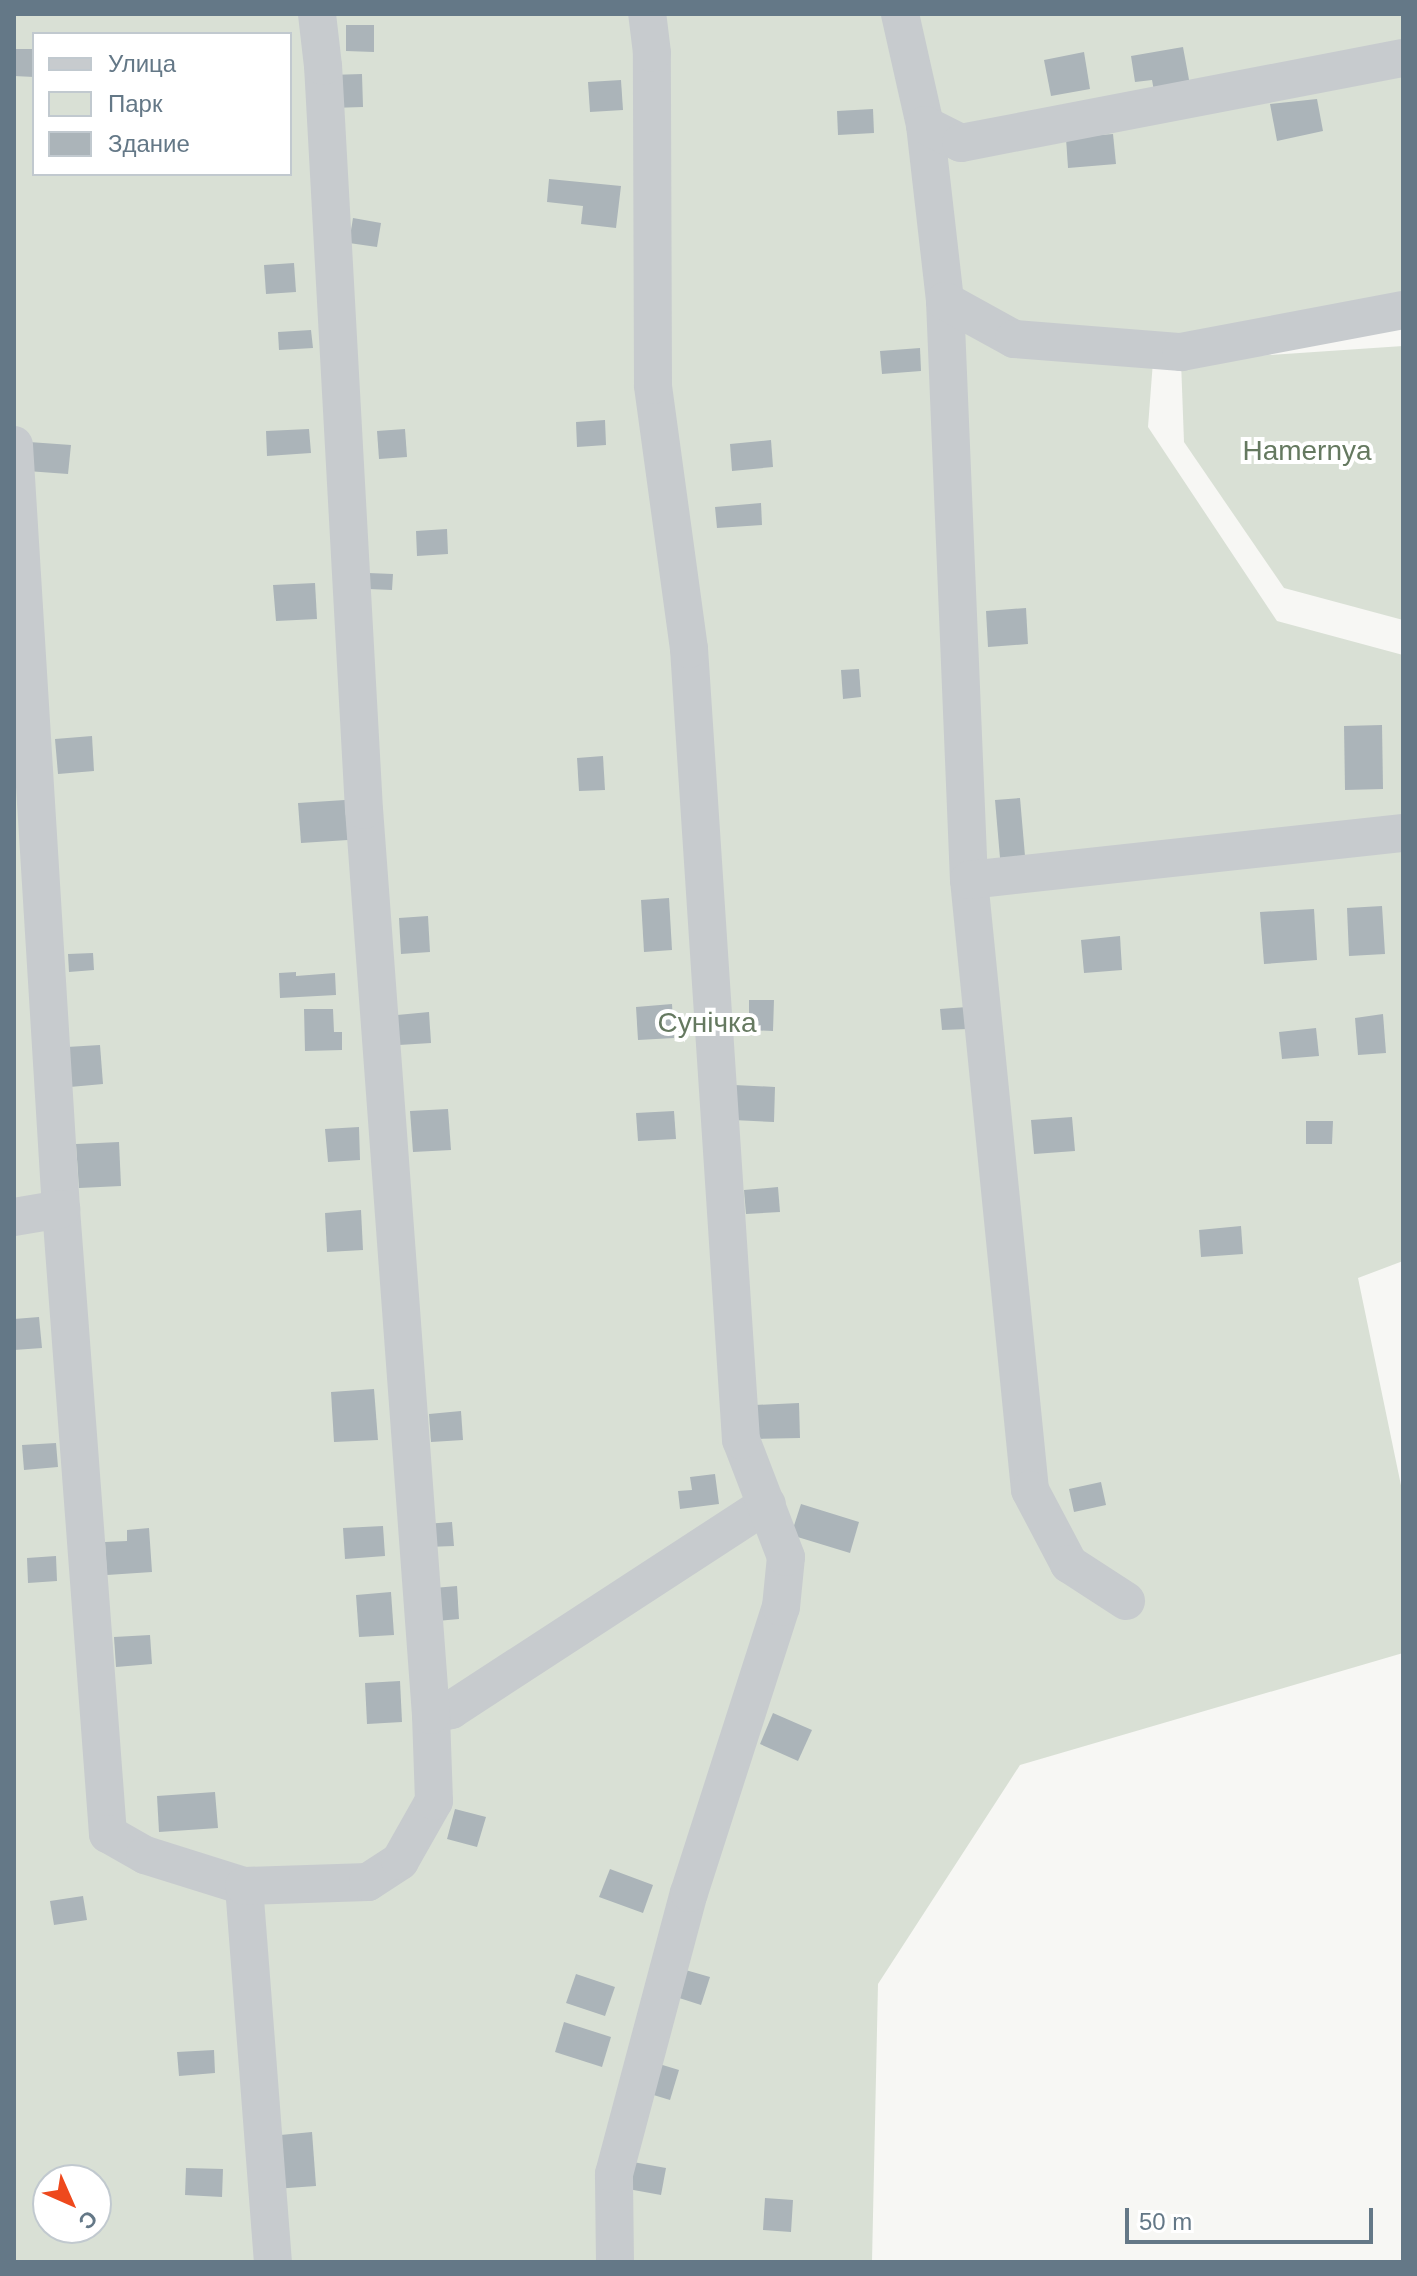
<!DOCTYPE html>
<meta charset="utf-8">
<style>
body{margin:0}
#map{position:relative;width:1417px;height:2276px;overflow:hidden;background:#f7f7f4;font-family:Helvetica,sans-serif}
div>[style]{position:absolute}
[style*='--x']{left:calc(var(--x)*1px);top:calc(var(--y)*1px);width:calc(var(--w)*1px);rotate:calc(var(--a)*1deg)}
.green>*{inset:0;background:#d9e0d5}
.building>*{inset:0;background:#abb4b9}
.minor>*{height:38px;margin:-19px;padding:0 19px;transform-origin:19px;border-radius:19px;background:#c7cbce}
span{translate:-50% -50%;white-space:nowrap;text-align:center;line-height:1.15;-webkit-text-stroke:8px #fff;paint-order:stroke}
.park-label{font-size:28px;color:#657960}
.frame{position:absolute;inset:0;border:16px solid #647887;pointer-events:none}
.legend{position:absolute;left:32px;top:32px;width:260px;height:144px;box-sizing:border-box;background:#fff;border:2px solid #c1c9cf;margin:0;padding:10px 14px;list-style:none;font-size:24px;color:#647887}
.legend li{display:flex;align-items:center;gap:16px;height:40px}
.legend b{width:40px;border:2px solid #c1c9cf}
.north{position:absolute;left:32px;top:2164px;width:80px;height:80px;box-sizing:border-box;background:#fff;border:2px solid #c1c9cf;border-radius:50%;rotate:135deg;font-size:22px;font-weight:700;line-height:32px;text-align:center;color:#647887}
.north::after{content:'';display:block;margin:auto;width:28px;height:36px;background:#ee491d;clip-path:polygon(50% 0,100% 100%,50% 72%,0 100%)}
.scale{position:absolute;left:1125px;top:2208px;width:248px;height:36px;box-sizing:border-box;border:4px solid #647887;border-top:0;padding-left:10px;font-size:24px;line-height:28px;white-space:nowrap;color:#647887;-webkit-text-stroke:6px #fff;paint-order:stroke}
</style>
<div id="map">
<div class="green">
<i style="clip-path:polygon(evenodd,14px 14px,1403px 14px,1403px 320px,1155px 335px,1148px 427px,1277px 621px,1403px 655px,1403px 1261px,1358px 1278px,1403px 1495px,1403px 1653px,1020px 1765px,878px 1984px,872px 2262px,14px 2262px,14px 14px,34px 34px,290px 34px,290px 174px,34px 174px,34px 34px,14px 14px,48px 2180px,96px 2180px,96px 2228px,48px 2228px,48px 2180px)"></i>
<i style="clip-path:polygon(1403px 346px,1403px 620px,1284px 588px,1184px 442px,1181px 361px)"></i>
</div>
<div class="building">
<i style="clip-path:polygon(346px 25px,374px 25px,374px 52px,346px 51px)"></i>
<i style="clip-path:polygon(1183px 47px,1190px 85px,1154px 91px,1152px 80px,1135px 82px,1131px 56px)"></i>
<i style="clip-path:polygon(14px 49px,34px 49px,34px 77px,14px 76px)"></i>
<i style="clip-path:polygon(1084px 52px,1090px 89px,1051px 96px,1044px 60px)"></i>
<i style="clip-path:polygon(362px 74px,363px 107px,331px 108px,330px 75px)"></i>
<i style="clip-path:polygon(621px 80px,623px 110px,590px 112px,588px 82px)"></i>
<i style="clip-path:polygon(1317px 99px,1323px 131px,1277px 141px,1270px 104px)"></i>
<i style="clip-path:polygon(873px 109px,874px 133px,838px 135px,837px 111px)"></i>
<i style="clip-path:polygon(1113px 134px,1116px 164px,1068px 168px,1066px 138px)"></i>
<i style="clip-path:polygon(549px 179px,621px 186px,616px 228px,581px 224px,583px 206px,547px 202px)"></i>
<i style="clip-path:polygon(353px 218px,381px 223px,377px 247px,349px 243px)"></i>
<i style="clip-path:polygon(294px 263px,296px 292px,266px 294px,264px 265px)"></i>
<i style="clip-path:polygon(311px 330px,313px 348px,279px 350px,278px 332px)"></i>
<i style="clip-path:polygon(920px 348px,921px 371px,882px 374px,880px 351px)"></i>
<i style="clip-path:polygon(605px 420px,606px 445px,577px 447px,576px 422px)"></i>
<i style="clip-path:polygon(309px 429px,311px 453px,267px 456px,266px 431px)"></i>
<i style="clip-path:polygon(405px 429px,407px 457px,379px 459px,377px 431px)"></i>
<i style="clip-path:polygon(771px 440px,773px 467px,732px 471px,730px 444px)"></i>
<i style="clip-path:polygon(29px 442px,71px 445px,68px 474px,27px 471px)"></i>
<i style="clip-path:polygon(761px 503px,762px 525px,717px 528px,715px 507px)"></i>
<i style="clip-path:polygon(447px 529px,448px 554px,417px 556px,416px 531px)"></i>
<i style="clip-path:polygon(368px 573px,393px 574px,392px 590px,368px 589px)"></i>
<i style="clip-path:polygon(315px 583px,317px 619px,276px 621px,273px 585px)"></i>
<i style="clip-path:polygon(1026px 608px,1028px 644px,988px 647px,986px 611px)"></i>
<i style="clip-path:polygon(859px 669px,861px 697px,843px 699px,841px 670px)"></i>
<i style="clip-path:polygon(1382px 725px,1383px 789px,1345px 790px,1344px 726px)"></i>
<i style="clip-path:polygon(92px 736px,94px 771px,58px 774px,55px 739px)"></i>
<i style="clip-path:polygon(603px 756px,605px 790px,579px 791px,577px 758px)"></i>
<i style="clip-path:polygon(1020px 798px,1025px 856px,1000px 858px,995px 800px)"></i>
<i style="clip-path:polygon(345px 800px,348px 840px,301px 843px,298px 803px)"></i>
<i style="clip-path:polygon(669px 898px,672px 950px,644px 952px,641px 900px)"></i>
<i style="clip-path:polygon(1382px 906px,1385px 954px,1349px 956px,1347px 908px)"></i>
<i style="clip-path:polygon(1314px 909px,1317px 960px,1264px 964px,1260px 912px)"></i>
<i style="clip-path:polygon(428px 916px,430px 952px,401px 954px,399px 918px)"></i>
<i style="clip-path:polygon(1120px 936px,1122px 970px,1084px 973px,1081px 940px)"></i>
<i style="clip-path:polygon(93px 953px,94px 970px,69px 972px,68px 954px)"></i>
<i style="clip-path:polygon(296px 972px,296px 976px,335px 973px,336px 995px,280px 998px,279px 973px)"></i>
<i style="clip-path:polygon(749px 1000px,774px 1000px,773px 1031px,749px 1030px)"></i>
<i style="clip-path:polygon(672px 1004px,674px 1038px,638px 1040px,636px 1007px)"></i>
<i style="clip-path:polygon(967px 1007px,968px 1029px,942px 1030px,940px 1009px)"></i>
<i style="clip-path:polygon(304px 1009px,333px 1009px,334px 1032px,342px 1032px,342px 1050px,305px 1051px)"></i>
<i style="clip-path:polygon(429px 1012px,431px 1043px,399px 1045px,397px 1015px)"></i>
<i style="clip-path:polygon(1383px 1014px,1386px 1053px,1358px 1055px,1355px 1018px)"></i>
<i style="clip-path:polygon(1316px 1028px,1319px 1056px,1282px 1059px,1279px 1032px)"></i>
<i style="clip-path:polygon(100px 1045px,103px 1084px,70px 1087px,67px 1047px)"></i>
<i style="clip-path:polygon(734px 1085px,775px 1087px,774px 1122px,733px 1120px)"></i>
<i style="clip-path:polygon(448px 1109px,451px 1150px,413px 1152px,410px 1111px)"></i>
<i style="clip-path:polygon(674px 1111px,676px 1139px,638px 1141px,636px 1113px)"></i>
<i style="clip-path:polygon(1072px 1117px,1075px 1151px,1034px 1154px,1031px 1120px)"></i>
<i style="clip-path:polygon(1306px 1121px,1333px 1121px,1332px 1144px,1306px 1144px)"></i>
<i style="clip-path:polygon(359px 1127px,360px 1160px,328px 1162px,325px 1129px)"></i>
<i style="clip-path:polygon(119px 1142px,121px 1186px,79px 1188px,76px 1144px)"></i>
<i style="clip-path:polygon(778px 1187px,780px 1212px,746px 1214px,744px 1190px)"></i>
<i style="clip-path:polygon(361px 1210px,363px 1250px,327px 1252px,325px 1213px)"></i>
<i style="clip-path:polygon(1241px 1226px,1243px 1254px,1201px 1257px,1199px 1230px)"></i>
<i style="clip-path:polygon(39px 1317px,42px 1348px,14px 1350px,14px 1319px)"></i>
<i style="clip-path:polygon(374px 1389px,378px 1440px,334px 1442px,331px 1392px)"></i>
<i style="clip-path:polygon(799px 1403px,800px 1438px,756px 1439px,755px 1405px)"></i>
<i style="clip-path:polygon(461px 1411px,463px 1440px,431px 1442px,429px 1414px)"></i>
<i style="clip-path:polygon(56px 1443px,58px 1467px,24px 1470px,22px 1445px)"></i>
<i style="clip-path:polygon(715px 1474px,719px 1504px,680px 1509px,678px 1491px,692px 1490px,690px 1477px)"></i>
<i style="clip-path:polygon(1101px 1482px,1106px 1505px,1074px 1512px,1069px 1489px)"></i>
<i style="clip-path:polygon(801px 1504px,859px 1522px,850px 1553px,791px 1535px)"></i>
<i style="clip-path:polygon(452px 1522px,454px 1546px,426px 1547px,425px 1524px)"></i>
<i style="clip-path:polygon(383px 1526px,385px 1556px,345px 1559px,343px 1528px)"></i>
<i style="clip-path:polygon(149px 1528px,152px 1572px,107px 1575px,105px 1542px,127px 1541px,127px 1530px)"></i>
<i style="clip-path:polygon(56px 1556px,57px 1581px,28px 1583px,27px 1558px)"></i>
<i style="clip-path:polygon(457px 1586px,459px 1619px,437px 1621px,434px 1588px)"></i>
<i style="clip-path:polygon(391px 1592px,394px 1635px,359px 1637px,356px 1595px)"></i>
<i style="clip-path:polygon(150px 1635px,152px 1664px,116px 1667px,114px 1637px)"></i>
<i style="clip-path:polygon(400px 1681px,402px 1722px,367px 1724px,365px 1683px)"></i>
<i style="clip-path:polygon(773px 1713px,812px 1730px,798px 1761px,760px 1744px)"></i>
<i style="clip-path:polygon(215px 1792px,218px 1828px,159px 1832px,157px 1796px)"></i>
<i style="clip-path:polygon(455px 1809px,486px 1817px,477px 1847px,447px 1839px)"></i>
<i style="clip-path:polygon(610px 1869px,653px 1885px,643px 1913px,599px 1897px)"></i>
<i style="clip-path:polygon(83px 1896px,87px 1920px,54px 1925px,50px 1901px)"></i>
<i style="clip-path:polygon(682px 1969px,710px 1977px,701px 2005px,673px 1996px)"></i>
<i style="clip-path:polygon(576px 1974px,615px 1987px,605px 2016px,566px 2003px)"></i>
<i style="clip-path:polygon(564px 2022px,611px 2037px,602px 2067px,555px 2052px)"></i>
<i style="clip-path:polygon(214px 2050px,215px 2073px,179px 2076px,177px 2052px)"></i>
<i style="clip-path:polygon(656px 2063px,679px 2070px,670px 2100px,647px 2093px)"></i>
<i style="clip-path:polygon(312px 2132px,316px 2186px,274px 2189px,270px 2136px)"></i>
<i style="clip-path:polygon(633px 2162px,666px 2168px,661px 2195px,628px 2189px)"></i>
<i style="clip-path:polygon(186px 2168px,223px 2169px,222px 2197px,185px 2195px)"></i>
<i style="clip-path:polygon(765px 2198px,793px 2200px,791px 2232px,763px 2230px)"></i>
</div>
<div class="minor">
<i style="--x:900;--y:14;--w:114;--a:77.3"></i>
<i style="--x:925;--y:125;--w:177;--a:83.5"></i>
<i style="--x:945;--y:301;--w:579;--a:87.63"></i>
<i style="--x:969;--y:880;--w:613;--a:84.29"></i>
<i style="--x:1030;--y:1490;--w:84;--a:62.2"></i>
<i style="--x:1069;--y:1564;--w:68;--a:33"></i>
<i style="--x:925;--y:125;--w:40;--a:26.6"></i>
<i style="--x:961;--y:143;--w:450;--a:-10.9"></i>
<i style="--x:945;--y:301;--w:79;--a:28.8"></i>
<i style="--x:1014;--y:339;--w:168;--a:4.5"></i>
<i style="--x:1181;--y:352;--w:226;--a:-10.7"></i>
<i style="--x:14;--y:445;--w:765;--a:86.48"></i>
<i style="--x:61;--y:1209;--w:627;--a:85.7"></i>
<i style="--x:108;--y:1834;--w:43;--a:29.6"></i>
<i style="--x:145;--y:1855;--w:104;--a:17.4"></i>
<i style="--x:244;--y:1886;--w:377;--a:85.6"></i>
<i style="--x:969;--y:880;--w:437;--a:-6.2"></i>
<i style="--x:14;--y:1217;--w:48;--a:-9.7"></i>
<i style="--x:431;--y:1715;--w:21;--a:-14"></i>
<i style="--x:451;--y:1710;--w:377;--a:-33.1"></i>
<i style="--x:244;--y:1886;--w:124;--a:-1.8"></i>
<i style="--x:368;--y:1882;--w:38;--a:-33"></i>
<i style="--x:400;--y:1861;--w:69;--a:-60.5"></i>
<i style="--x:434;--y:1801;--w:86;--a:-92"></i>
<i style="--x:431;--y:1715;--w:907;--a:-94.23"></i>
<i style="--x:364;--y:810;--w:745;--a:-93.15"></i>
<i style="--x:323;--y:66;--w:52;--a:-96.6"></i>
<i style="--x:615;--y:2262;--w:88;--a:-90.7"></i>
<i style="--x:614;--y:2174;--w:291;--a:-75.1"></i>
<i style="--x:689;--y:1893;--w:300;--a:-72.2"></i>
<i style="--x:781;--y:1607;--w:50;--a:-84.3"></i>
<i style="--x:786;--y:1557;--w:125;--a:-111"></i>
<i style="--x:741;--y:1440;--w:793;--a:-93.76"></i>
<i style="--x:689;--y:649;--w:266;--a:-97.8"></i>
<i style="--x:653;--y:385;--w:332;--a:-90.2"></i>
<i style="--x:652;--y:53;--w:39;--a:-97"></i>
</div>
<div class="park-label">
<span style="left:1307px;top:451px">Hamernya</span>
<span style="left:707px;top:1023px">Сунічка</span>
</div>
<div class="frame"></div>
<ul class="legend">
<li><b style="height:10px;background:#c7cbce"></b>Улица</li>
<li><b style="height:22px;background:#d9e0d5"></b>Парк</li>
<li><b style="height:22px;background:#abb4b9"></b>Здание</li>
</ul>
<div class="north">С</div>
<div class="scale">50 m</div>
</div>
